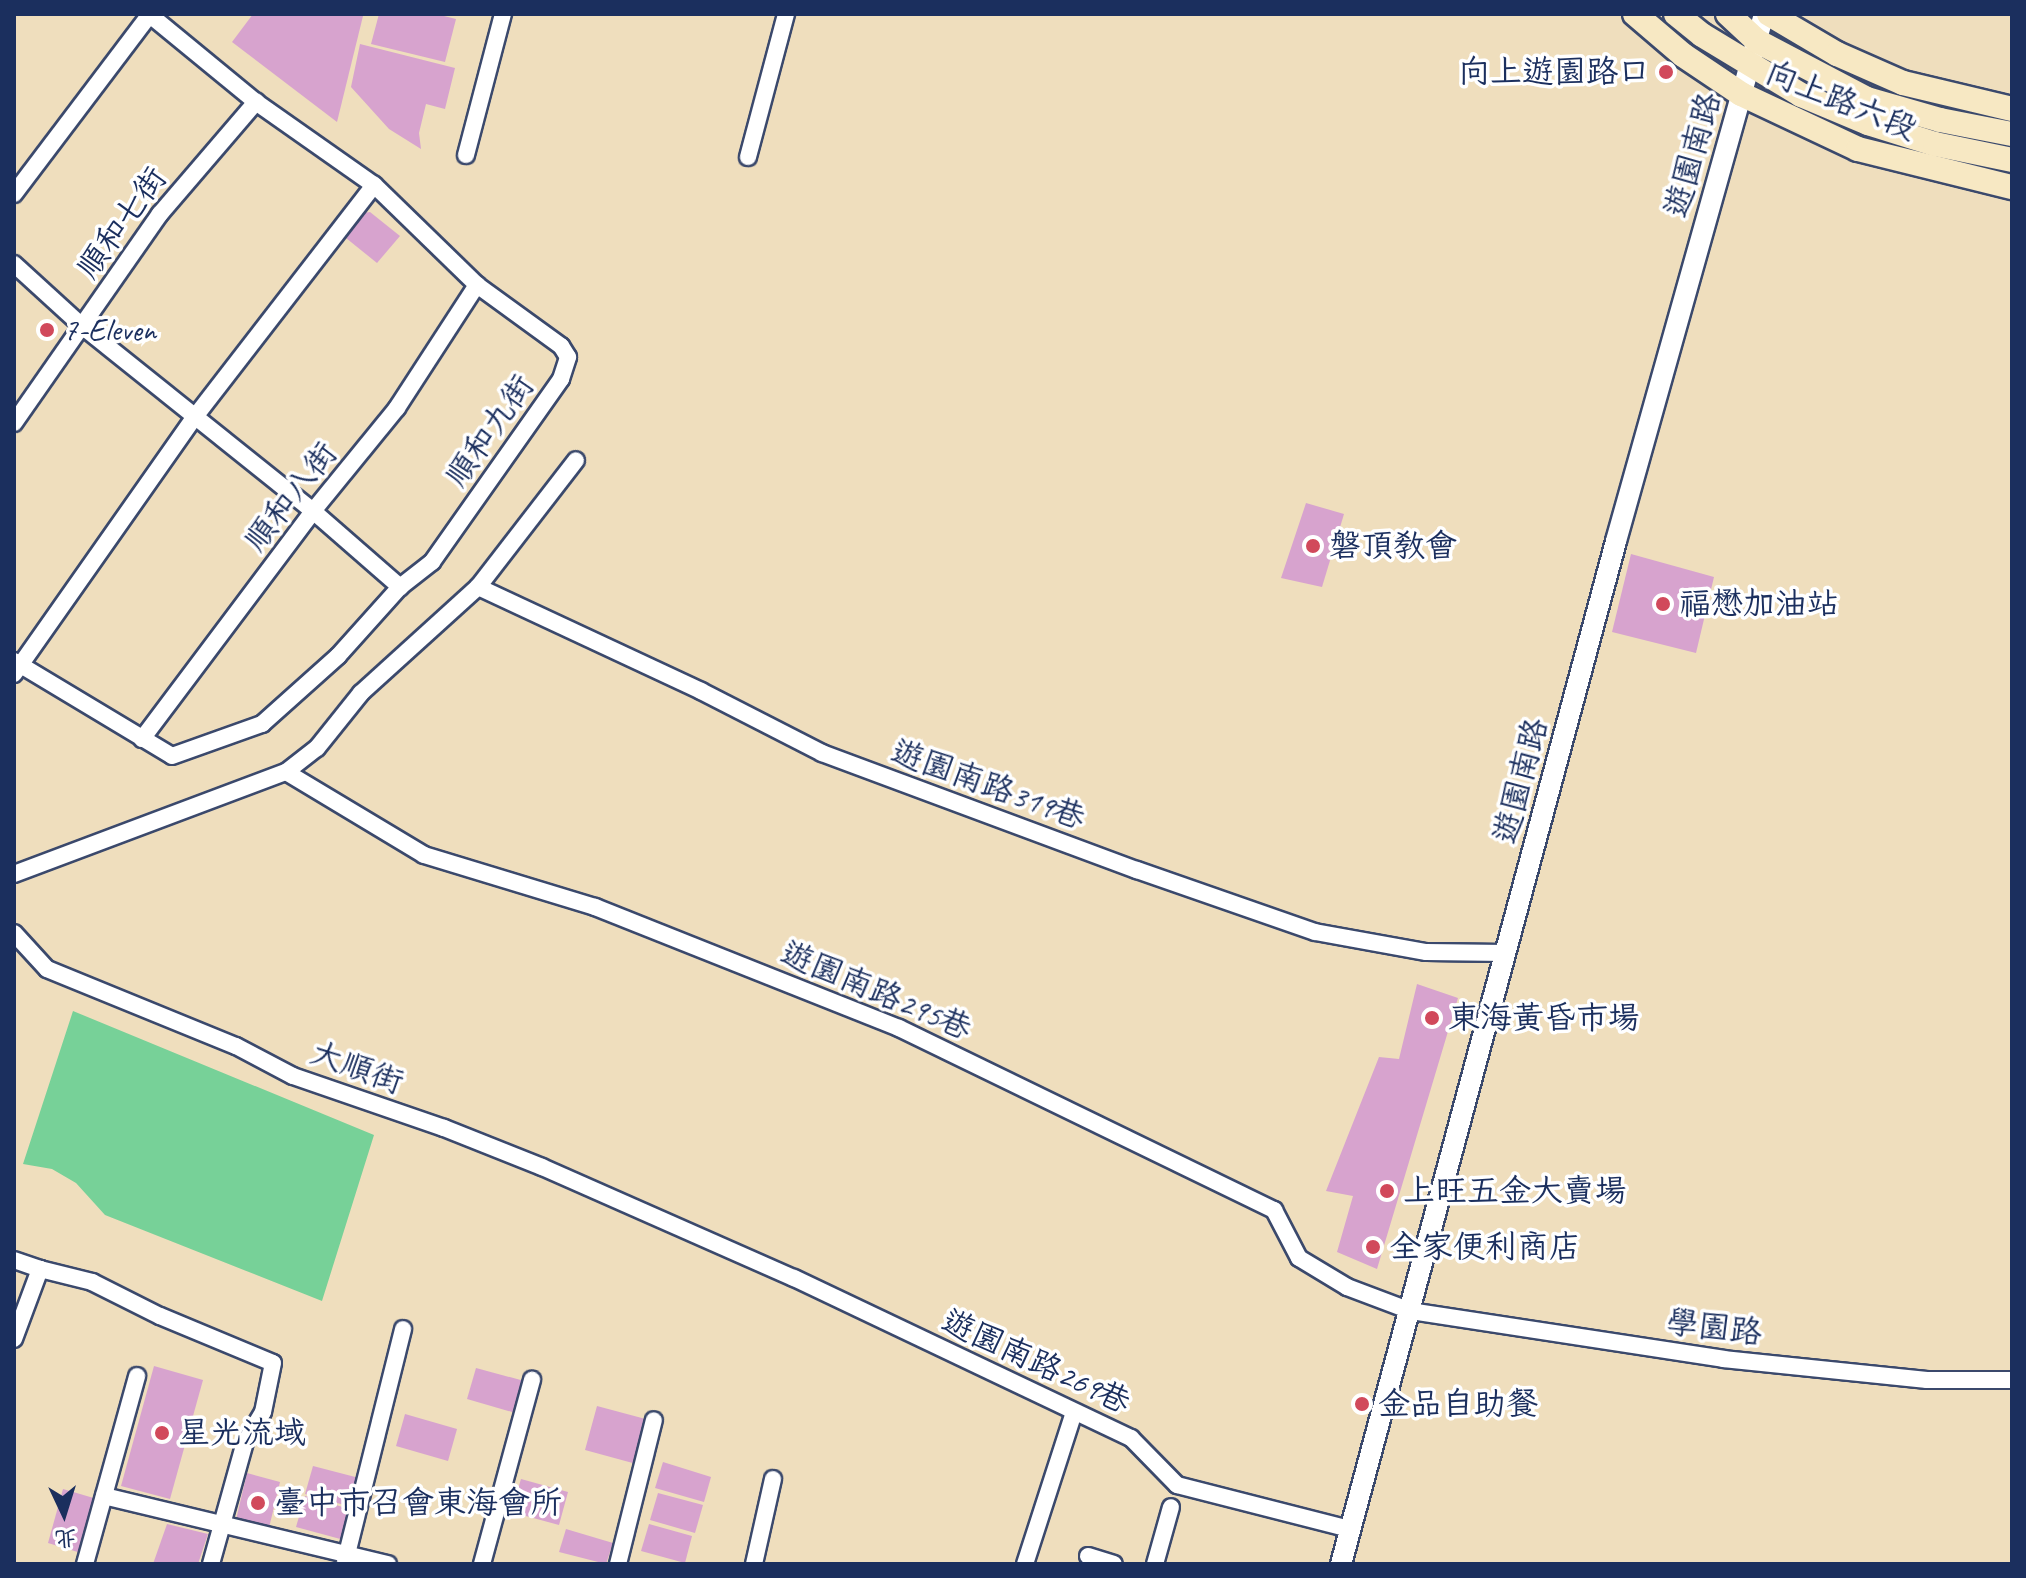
<!DOCTYPE html>
<meta charset="utf-8">
<style>
body{margin:0}
#map{position:relative;width:2026px;height:1578px;overflow:hidden;background:#efdebd;font-family:Caveat,"LXGW WenKai TC",sans-serif}
div>[style]{position:absolute}
[style*='--x']{left:calc(var(--x)*1px);top:calc(var(--y)*1px);width:calc(var(--w)*1px);rotate:calc(var(--a)*1deg)}
.green>*{inset:0;background:#77d198}
.building>*{inset:0;background:#d7a3ce}
.roads{filter:drop-shadow(2px 0 #3b496c) drop-shadow(-2px 0 #3b496c) drop-shadow(0 2px #3b496c) drop-shadow(0 -2px #3b496c)}
.minor>*{height:16px;margin:-8px;padding:0 8px;transform-origin:8px;border-radius:8px;background:#fff}
.tertiary>*{height:20px;margin:-10px;padding:0 10px;transform-origin:10px;border-radius:10px;background:#fff}
.secondary>*{height:24px;margin:-12px;padding:0 12px;transform-origin:12px;border-radius:12px;background:#f7e8c3}
.dots>*{width:22px;height:22px;translate:-50% -50%;box-sizing:border-box;border:4px solid #fff;border-radius:50%}
span{translate:-50% -50%;white-space:nowrap;text-align:center;line-height:1.15;-webkit-text-stroke:7px #fff;paint-order:stroke}
.poi-label{font-size:32px;color:#1b2f5e}
.right{translate:-100% -50%;text-align:right}
.left{translate:0 -50%;text-align:left}
.street-label{font-size:32px;color:#1b2f5e}
.frame{position:absolute;inset:0;border:16px solid #1b2f5e;pointer-events:none}
.north{position:absolute;left:24px;top:1474px;width:80px;height:80px;-webkit-text-stroke:6px #fff;paint-order:stroke;rotate:176deg;font-size:22px;font-weight:700;line-height:32px;text-align:center;color:#1b2f5e}
.north::after{content:'';display:block;margin:auto;width:28px;height:36px;background:#1b2f5e;clip-path:polygon(50% 0,100% 100%,50% 72%,0 100%)}
</style>
<div id="map">
<div class="green">
<i style="clip-path:polygon(73px 1011px,374px 1135px,322px 1301px,105px 1215px,76px 1183px,52px 1169px,23px 1164px)"></i>
</div>
<div class="building">
<i style="clip-path:polygon(253px 14px,363px 16px,337px 122px,232px 42px)"></i>
<i style="clip-path:polygon(379px 14px,436px 14px,456px 19px,445px 62px,371px 44px)"></i>
<i style="clip-path:polygon(360px 44px,455px 68px,445px 109px,426px 104px,419px 133px,421px 149px,389px 129px,351px 87px)"></i>
<i style="clip-path:polygon(370px 212px,400px 236px,377px 263px,341px 234px,357px 214px)"></i>
<i style="clip-path:polygon(1306px 503px,1344px 514px,1322px 587px,1281px 578px)"></i>
<i style="clip-path:polygon(1631px 554px,1714px 577px,1696px 653px,1612px 632px)"></i>
<i style="clip-path:polygon(1417px 984px,1458px 998px,1377px 1269px,1337px 1252px,1353px 1196px,1326px 1191px,1379px 1057px,1399px 1059px)"></i>
<i style="clip-path:polygon(154px 1366px,203px 1380px,170px 1499px,121px 1486px)"></i>
<i style="clip-path:polygon(476px 1368px,528px 1382px,519px 1414px,467px 1399px)"></i>
<i style="clip-path:polygon(597px 1406px,653px 1421px,640px 1465px,585px 1450px)"></i>
<i style="clip-path:polygon(405px 1414px,457px 1429px,448px 1461px,396px 1446px)"></i>
<i style="clip-path:polygon(663px 1462px,711px 1477px,704px 1502px,655px 1488px)"></i>
<i style="clip-path:polygon(313px 1466px,363px 1479px,355px 1508px,305px 1494px)"></i>
<i style="clip-path:polygon(247px 1473px,280px 1482px,268px 1532px,235px 1524px)"></i>
<i style="clip-path:polygon(521px 1479px,568px 1492px,559px 1525px,511px 1512px)"></i>
<i style="clip-path:polygon(63px 1489px,97px 1499px,81px 1553px,48px 1543px)"></i>
<i style="clip-path:polygon(658px 1493px,703px 1505px,695px 1533px,650px 1520px)"></i>
<i style="clip-path:polygon(305px 1496px,353px 1510px,344px 1540px,296px 1527px)"></i>
<i style="clip-path:polygon(167px 1524px,208px 1534px,198px 1564px,153px 1564px)"></i>
<i style="clip-path:polygon(649px 1524px,692px 1536px,685px 1563px,641px 1551px)"></i>
<i style="clip-path:polygon(566px 1529px,613px 1543px,606px 1564px,559px 1552px)"></i>
</div>
<div class="roads">
<div class="minor">
<i style="--x:466;--y:155;--w:146;--a:-75.3"></i>
<i style="--x:748;--y:157;--w:148;--a:-75.1"></i>
<i style="--x:14;--y:194;--w:226;--a:-52.9"></i>
<i style="--x:14;--y:264;--w:92;--a:42.4"></i>
<i style="--x:82;--y:326;--w:296;--a:38.7"></i>
<i style="--x:313;--y:511;--w:116;--a:41.1"></i>
<i style="--x:14;--y:423;--w:255;--a:-55.1"></i>
<i style="--x:160;--y:214;--w:148;--a:-49.4"></i>
<i style="--x:478;--y:587;--w:246;--a:25"></i>
<i style="--x:701;--y:691;--w:136;--a:27.1"></i>
<i style="--x:822;--y:753;--w:336;--a:20.4"></i>
<i style="--x:1137;--y:870;--w:188;--a:19.2"></i>
<i style="--x:1315;--y:932;--w:113;--a:10.2"></i>
<i style="--x:1426;--y:952;--w:80;--a:0.7"></i>
<i style="--x:14;--y:661;--w:184;--a:31"></i>
<i style="--x:172;--y:756;--w:96;--a:-19.6"></i>
<i style="--x:262;--y:724;--w:102;--a:-41.8"></i>
<i style="--x:338;--y:656;--w:93;--a:-48.1"></i>
<i style="--x:400;--y:587;--w:41;--a:-38"></i>
<i style="--x:432;--y:562;--w:224;--a:-54.8"></i>
<i style="--x:561;--y:379;--w:23;--a:-72"></i>
<i style="--x:568;--y:357;--w:13;--a:-122"></i>
<i style="--x:561;--y:346;--w:104;--a:-144"></i>
<i style="--x:477;--y:285;--w:144;--a:-135.8"></i>
<i style="--x:374;--y:185;--w:144;--a:-144.9"></i>
<i style="--x:256;--y:102;--w:139;--a:-140.6"></i>
<i style="--x:14;--y:674;--w:313;--a:-54.9"></i>
<i style="--x:194;--y:418;--w:294;--a:-52.3"></i>
<i style="--x:142;--y:739;--w:285;--a:-53.1"></i>
<i style="--x:313;--y:511;--w:133;--a:-50.8"></i>
<i style="--x:397;--y:408;--w:147;--a:-57"></i>
<i style="--x:286;--y:772;--w:161;--a:31"></i>
<i style="--x:424;--y:855;--w:179;--a:16.9"></i>
<i style="--x:595;--y:907;--w:327;--a:21.7"></i>
<i style="--x:899;--y:1028;--w:417;--a:25.9"></i>
<i style="--x:1274;--y:1210;--w:54;--a:62.5"></i>
<i style="--x:1299;--y:1258;--w:56;--a:31.1"></i>
<i style="--x:1347;--y:1287;--w:68;--a:20.6"></i>
<i style="--x:1411;--y:1311;--w:316;--a:8.7"></i>
<i style="--x:1723;--y:1359;--w:205;--a:5.9"></i>
<i style="--x:1927;--y:1380;--w:85;--a:0"></i>
<i style="--x:14;--y:874;--w:290;--a:-20.6"></i>
<i style="--x:286;--y:772;--w:39;--a:-38"></i>
<i style="--x:317;--y:748;--w:70;--a:-51.3"></i>
<i style="--x:361;--y:693;--w:158;--a:-42.2"></i>
<i style="--x:478;--y:587;--w:160;--a:-52.3"></i>
<i style="--x:14;--y:933;--w:49;--a:47.5"></i>
<i style="--x:47;--y:969;--w:204;--a:22.2"></i>
<i style="--x:236;--y:1046;--w:64;--a:27.8"></i>
<i style="--x:293;--y:1076;--w:160;--a:19"></i>
<i style="--x:444;--y:1128;--w:105;--a:21.7"></i>
<i style="--x:542;--y:1167;--w:275;--a:23.8"></i>
<i style="--x:794;--y:1278;--w:373;--a:25.4"></i>
<i style="--x:1131;--y:1438;--w:66;--a:45.6"></i>
<i style="--x:1177;--y:1485;--w:179;--a:14.3"></i>
<i style="--x:14;--y:1260;--w:28;--a:19"></i>
<i style="--x:14;--y:1339;--w:75;--a:-69.6"></i>
<i style="--x:40;--y:1269;--w:54;--a:14"></i>
<i style="--x:92;--y:1282;--w:76;--a:26.6"></i>
<i style="--x:160;--y:1316;--w:122;--a:22.6"></i>
<i style="--x:273;--y:1363;--w:50;--a:101.5"></i>
<i style="--x:263;--y:1412;--w:35;--a:121"></i>
<i style="--x:245;--y:1442;--w:127;--a:105.6"></i>
<i style="--x:104;--y:1496;--w:292;--a:13.5"></i>
<i style="--x:1088;--y:1556;--w:27;--a:17"></i>
<i style="--x:345;--y:1562;--w:240;--a:-76"></i>
<i style="--x:85;--y:1564;--w:195;--a:-74.5"></i>
<i style="--x:482;--y:1564;--w:191;--a:-74.8"></i>
<i style="--x:618;--y:1564;--w:148;--a:-76"></i>
<i style="--x:754;--y:1564;--w:87;--a:-77.4"></i>
<i style="--x:1025;--y:1564;--w:160;--a:-72.1"></i>
<i style="--x:1155;--y:1564;--w:59;--a:-74.3"></i>
</div>
<div class="tertiary">
<i style="--x:1341;--y:1564;--w:1059;--a:-74.95"></i>
<i style="--x:1616;--y:541;--w:547;--a:-74.31"></i>
</div>
<div class="secondary">
<i style="--x:1635;--y:14;--w:63;--a:40.5"></i>
<i style="--x:1683;--y:55;--w:70;--a:33.9"></i>
<i style="--x:1741;--y:94;--w:129;--a:25.2"></i>
<i style="--x:1858;--y:149;--w:159;--a:13.9"></i>
<i style="--x:1676;--y:14;--w:33;--a:39"></i>
<i style="--x:1702;--y:35;--w:116;--a:31.2"></i>
<i style="--x:1801;--y:95;--w:73;--a:22.7"></i>
<i style="--x:1868;--y:123;--w:70;--a:17.4"></i>
<i style="--x:1935;--y:144;--w:79;--a:11.7"></i>
<i style="--x:1728;--y:14;--w:40;--a:43"></i>
<i style="--x:1757;--y:41;--w:124;--a:27.8"></i>
<i style="--x:1867;--y:99;--w:76;--a:16"></i>
<i style="--x:1940;--y:120;--w:73;--a:11"></i>
<i style="--x:1769;--y:14;--w:79;--a:30.5"></i>
<i style="--x:1837;--y:54;--w:72;--a:23.7"></i>
<i style="--x:1903;--y:83;--w:112;--a:13.4"></i>
</div>
</div>
<div class="dots">
<i style="left:1666px;top:72px;background:#d1495b"></i>
<i style="left:47px;top:330px;background:#d1495b"></i>
<i style="left:1313px;top:546px;background:#d1495b"></i>
<i style="left:1663px;top:604px;background:#d1495b"></i>
<i style="left:1432px;top:1018px;background:#d1495b"></i>
<i style="left:1387px;top:1191px;background:#d1495b"></i>
<i style="left:1373px;top:1247px;background:#d1495b"></i>
<i style="left:1362px;top:1404px;background:#d1495b"></i>
<i style="left:162px;top:1433px;background:#d1495b"></i>
<i style="left:258px;top:1503px;background:#d1495b"></i>
</div>
<div class="poi-label">
<span class="right" style="left:1650px;top:72px">向上遊園路口</span>
<span class="left" style="left:63px;top:330px">7-Eleven</span>
<span class="left" style="left:1329px;top:546px">磐頂教會</span>
<span class="left" style="left:1679px;top:604px">福懋加油站</span>
<span class="left" style="left:1448px;top:1018px">東海黃昏市場</span>
<span class="left" style="left:1403px;top:1191px">上旺五金大賣場</span>
<span class="left" style="left:1389px;top:1247px">全家便利商店</span>
<span class="left" style="left:1378px;top:1404px">金品自助餐</span>
<span class="left" style="left:178px;top:1433px">星光流域</span>
<span class="left" style="left:274px;top:1503px">臺中市召會東海會所</span>
</div>
<div class="street-label">
<span style="left:1841px;top:101px;rotate:22deg">向上路六段</span>
<span style="left:1693px;top:155px;rotate:-74deg">遊園南路</span>
<span style="left:122px;top:223px;rotate:-54deg">順和七街</span>
<span style="left:490px;top:431px;rotate:-55deg">順和九街</span>
<span style="left:291px;top:497px;rotate:-52deg">順和八街</span>
<span style="left:1521px;top:781px;rotate:-75deg">遊園南路</span>
<span style="left:988px;top:785px;rotate:20deg">遊園南路319巷</span>
<span style="left:876px;top:991px;rotate:23deg">遊園南路295巷</span>
<span style="left:357px;top:1068px;rotate:20deg">大順街</span>
<span style="left:1714px;top:1328px;rotate:7deg">學園路</span>
<span style="left:1036px;top:1362px;rotate:25deg">遊園南路269巷</span>
</div>
<div class="frame"></div>
<div class="north">北</div>
</div>
